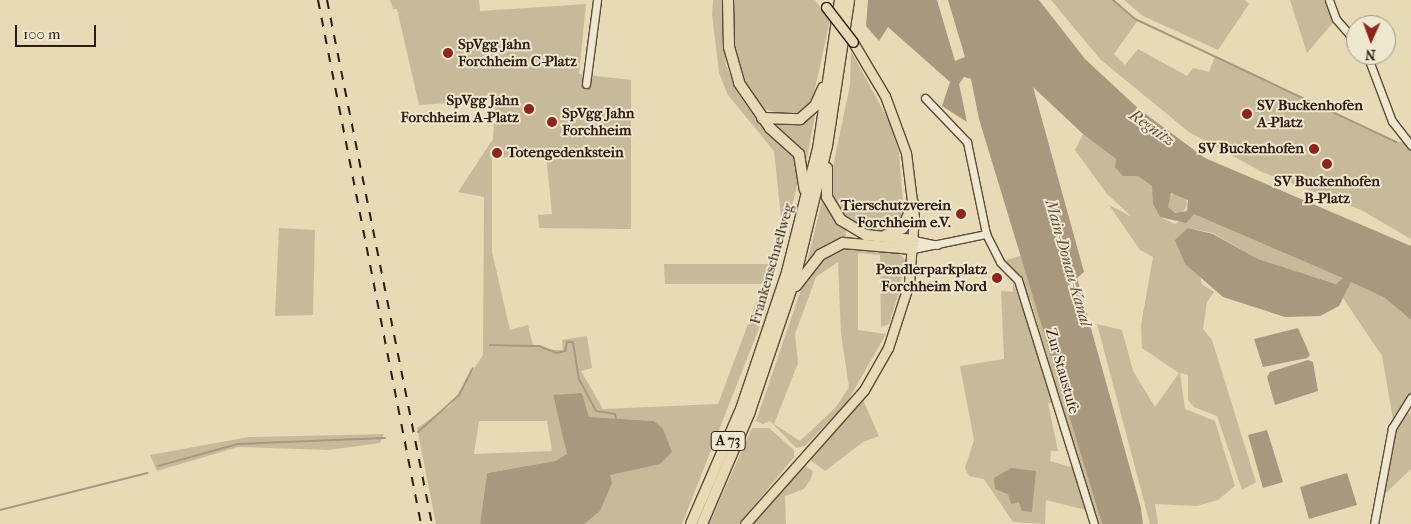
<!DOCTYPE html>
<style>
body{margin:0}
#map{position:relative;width:1411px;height:524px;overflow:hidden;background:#e6dab7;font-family:"IM FELL French Canon",serif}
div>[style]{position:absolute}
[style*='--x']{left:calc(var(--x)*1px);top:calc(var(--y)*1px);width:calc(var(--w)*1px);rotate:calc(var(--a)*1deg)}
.green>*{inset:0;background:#c7ba9a}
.round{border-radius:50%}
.water>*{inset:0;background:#a8997e}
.stream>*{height:2px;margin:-1px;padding:0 1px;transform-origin:1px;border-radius:1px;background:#a8997e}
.roads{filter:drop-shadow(1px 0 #5d4b39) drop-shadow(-1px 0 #5d4b39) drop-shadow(0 1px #5d4b39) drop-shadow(0 -1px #5d4b39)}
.minor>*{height:7px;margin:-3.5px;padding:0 3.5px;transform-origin:3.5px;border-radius:3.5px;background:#efe7d0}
.major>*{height:9px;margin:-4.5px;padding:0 4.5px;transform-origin:4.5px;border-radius:4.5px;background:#e6dab7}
.highway>*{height:10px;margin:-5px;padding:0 5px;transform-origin:5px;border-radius:5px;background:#e6dab7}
.rail>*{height:2px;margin-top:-1px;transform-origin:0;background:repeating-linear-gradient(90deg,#2f1b0f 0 9px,transparent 0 18px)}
.bridges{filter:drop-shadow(1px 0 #2f1b0f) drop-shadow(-1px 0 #2f1b0f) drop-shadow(0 1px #2f1b0f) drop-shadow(0 -1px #2f1b0f)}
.major-bridge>*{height:9px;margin:-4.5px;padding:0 4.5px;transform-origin:4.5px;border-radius:4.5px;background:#e6dab7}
.dots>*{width:14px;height:14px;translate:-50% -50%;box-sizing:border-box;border:2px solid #efe7d0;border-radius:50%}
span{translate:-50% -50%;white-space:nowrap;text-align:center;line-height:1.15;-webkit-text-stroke:4px #efe7d0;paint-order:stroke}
.shield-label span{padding:1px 4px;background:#efe7d0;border:1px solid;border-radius:4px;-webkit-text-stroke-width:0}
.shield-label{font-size:14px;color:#2f1b0f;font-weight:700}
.poi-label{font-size:15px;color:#2f1b0f;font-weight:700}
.left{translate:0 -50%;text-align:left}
.right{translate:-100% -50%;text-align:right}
.street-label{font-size:15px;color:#2f1b0f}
.water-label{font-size:16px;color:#5f4d3b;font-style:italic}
.north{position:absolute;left:1346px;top:15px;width:50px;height:50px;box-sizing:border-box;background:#efe7d0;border:1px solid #a29583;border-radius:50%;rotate:182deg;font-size:14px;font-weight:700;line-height:20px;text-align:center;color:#2f1b0f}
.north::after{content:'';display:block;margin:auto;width:18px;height:22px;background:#8f2418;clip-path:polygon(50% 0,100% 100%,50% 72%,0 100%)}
.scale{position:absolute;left:15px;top:25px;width:81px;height:22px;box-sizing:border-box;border:2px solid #2f1b0f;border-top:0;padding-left:6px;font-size:15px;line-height:18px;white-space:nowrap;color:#2f1b0f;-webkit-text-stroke:4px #efe7d0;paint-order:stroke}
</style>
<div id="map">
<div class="green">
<i style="clip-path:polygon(evenodd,390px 0,479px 0,480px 11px,586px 4px,579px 74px,631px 80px,631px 229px,539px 228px,538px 215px,552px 214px,546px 154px,492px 158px,492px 252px,510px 330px,528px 325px,533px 345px,555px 350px,563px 350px,562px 340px,587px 336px,592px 368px,581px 371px,603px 409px,718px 404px,763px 284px,665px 284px,664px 264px,770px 264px,777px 231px,782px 227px,774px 151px,728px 95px,719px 73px,712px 14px,713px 0,722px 0,726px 65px,739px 95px,758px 122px,791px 150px,800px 174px,765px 313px,682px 524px,584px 524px,610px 475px,654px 421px,589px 417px,582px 393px,553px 396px,568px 454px,555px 461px,487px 473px,480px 524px,436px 524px,417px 428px,450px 406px,483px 355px,484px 197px,458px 192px,493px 139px,495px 100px,419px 105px,397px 9px,393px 9px,390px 0,479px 421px,547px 421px,552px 451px,474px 454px,479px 421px)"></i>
<i style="clip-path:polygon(732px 0,815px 0,830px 20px,811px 107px,794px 117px,760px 108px,744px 82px,735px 52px)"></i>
<i style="clip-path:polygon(1051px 0,1113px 0,1138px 20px,1114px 54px,1125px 65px,1138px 49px,1187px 76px,1193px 68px,1209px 72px,1215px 56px,1396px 142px,1407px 142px,1411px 145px,1411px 239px,1361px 210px,1262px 172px,1189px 132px,1101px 60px)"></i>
<i style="clip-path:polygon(1124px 0,1245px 0,1249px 4px,1218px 50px,1143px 16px)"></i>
<i style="clip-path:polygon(1290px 0,1329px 0,1336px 19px,1307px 53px)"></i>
<i style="clip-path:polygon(851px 51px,889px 121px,899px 152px,904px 217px,901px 225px,879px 233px,862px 230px,835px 209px,829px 186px,850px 85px)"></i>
<i style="clip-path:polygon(815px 115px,806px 163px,800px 149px,771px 122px,790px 124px)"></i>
<i style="clip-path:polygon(1083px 134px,1153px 186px,1153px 204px,1160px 217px,1175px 224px,1194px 213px,1344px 278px,1337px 284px,1258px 259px,1213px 233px,1188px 228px,1202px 284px,1214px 292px,1207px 302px,1203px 329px,1212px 340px,1256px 482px,1242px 490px,1217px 416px,1194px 407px,1188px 400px,1188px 375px,1180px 373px,1185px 409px,1215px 421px,1235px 486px,1218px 500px,1197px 506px,1155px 504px,1158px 524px,1150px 524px,1097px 324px,1122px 330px,1133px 371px,1155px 407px,1179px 373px,1142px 348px,1141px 325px,1153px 257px,1140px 250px,1109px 205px,1132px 217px,1107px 194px,1075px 150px)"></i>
<i class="round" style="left:1167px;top:193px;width:20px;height:20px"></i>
<i style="clip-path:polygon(823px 196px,832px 216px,846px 228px,846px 241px,807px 263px)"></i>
<i style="clip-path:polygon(279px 228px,315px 230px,313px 315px,275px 316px)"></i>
<i style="clip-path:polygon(evenodd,849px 246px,895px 250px,901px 255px,905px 260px,898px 295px,889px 324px,881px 327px,880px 255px,858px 253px,858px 330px,886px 334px,846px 404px,805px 446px,796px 448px,770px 421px,763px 424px,756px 421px,806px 275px,831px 251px,849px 246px,838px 262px,841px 334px,849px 387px,836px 407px,800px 441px,774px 424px,798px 363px,795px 334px,816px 277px,838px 262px)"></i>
<i style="clip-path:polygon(1023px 255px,1102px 524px,1096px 524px,1031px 301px,1003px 261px)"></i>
<i style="clip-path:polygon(1013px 281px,1055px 403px,1048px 403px,1058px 451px,1051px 451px,1050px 461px,1074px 468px,1086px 510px,1046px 500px,1045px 524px,1013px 522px,984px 479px,969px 476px,965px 468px,974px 440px,960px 366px,1004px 359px,1001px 291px,1013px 292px)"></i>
<i style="clip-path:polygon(1351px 282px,1385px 298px,1411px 320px,1411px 394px,1393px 419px,1382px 356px,1343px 298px)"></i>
<i style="clip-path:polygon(863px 400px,879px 436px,863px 442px,825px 471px,809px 459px,812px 453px)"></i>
<i style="clip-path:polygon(1407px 412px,1411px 415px,1411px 469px,1384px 495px,1394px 433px)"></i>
<i style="clip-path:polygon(752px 428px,769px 428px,794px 450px,794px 457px,739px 524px,709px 524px)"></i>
<i style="clip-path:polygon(384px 434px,380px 443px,329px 450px,238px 447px,157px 471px,150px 455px,249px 437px)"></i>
<i style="clip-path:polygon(802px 464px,813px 471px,811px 479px,804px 489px,785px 496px,786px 524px,750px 524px)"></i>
</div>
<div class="water">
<i style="clip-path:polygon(evenodd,868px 0,937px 0,955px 61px,965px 57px,948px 0,1039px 0,1085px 59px,1140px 110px,1205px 158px,1411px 246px,1411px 320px,1385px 298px,1351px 282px,1339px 306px,1320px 316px,1285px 317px,1223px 297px,1185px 264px,1175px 240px,1188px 228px,1213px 234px,1258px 259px,1336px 284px,1343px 278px,1194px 214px,1186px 223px,1160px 217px,1153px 204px,1152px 186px,1138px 176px,1123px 176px,1115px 167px,1116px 159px,1083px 134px,1033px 87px,1084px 272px,1077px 278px,1141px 508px,1143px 524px,1102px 524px,979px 119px,971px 79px,964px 77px,959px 84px,967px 122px,942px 106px,950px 82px,888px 27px,879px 41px,866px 26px,868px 0,1171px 193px,1188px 200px,1187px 211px,1175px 213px,1168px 207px,1171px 193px)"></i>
<i style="clip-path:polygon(1298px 328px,1310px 355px,1307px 358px,1263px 367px,1254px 339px)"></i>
<i style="clip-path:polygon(1308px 360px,1313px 362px,1318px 391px,1275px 405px,1267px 377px,1270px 372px)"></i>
<i style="clip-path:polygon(582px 393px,589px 417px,654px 421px,663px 429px,672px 452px,660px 464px,610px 475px,612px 483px,600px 511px,584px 524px,480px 524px,487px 473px,555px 461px,567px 454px,553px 395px)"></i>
<i style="clip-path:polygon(1267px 430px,1283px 482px,1263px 488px,1248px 435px)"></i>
<i style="clip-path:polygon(1011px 468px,1036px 471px,1032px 512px,1022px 511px,1019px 502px,1011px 504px,1008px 494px,995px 489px,994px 478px)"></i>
<i style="clip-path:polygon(1347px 473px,1357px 505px,1309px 519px,1300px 487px)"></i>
</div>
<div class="stream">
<i style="--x:1113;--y:0;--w:29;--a:41"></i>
<i style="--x:1135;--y:19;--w:289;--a:25.2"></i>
<i style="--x:490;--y:345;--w:49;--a:1.2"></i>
<i style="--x:539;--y:346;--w:18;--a:22"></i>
<i style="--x:556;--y:353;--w:9;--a:-13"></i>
<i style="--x:565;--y:351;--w:9;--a:-77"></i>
<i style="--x:567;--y:342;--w:6;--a:0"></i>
<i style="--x:573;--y:342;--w:37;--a:81"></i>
<i style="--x:579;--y:379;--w:36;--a:62"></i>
<i style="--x:596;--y:411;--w:19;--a:9"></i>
<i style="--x:615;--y:414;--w:5;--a:79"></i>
<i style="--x:418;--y:432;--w:55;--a:-42.1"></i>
<i style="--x:459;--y:395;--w:30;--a:-63"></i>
<i style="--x:158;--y:466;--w:83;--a:-15.4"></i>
<i style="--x:238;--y:444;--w:147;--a:-2.3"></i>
<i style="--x:0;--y:510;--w:152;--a:-14.1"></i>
</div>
<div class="roads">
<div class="minor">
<i style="--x:1329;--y:0;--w:20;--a:70"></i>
<i style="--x:1336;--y:19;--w:30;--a:49"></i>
<i style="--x:1367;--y:55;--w:71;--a:69.3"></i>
<i style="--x:1392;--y:121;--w:31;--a:52"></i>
<i style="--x:586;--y:84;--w:85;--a:-82.5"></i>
<i style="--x:925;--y:98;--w:61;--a:46.3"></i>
<i style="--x:967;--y:142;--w:94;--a:78.3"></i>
<i style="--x:914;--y:240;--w:24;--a:12"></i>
<i style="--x:913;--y:249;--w:75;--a:-11.6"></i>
<i style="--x:986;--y:234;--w:31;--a:63"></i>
<i style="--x:1000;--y:262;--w:25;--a:45"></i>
<i style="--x:1018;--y:280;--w:256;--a:72.7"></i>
<i style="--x:1374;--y:524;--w:98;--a:-79.4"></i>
<i style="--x:1392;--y:428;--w:36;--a:-58"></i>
</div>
<div class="major">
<i style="--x:745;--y:524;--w:179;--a:-48.4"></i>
<i style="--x:864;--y:390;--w:48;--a:-60.3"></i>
<i style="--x:888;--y:348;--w:68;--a:-72.1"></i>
<i style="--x:909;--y:283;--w:66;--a:-85.7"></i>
<i style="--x:914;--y:217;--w:64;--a:-97.1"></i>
<i style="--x:906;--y:153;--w:61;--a:-110.2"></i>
<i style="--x:885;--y:96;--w:63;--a:-120.7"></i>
</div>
<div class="highway">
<i style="--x:728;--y:0;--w:47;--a:88.8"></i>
<i style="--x:729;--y:47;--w:37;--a:74"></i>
<i style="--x:739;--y:83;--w:55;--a:55.4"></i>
<i style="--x:770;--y:128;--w:39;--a:42"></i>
<i style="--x:799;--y:154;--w:36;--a:81"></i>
<i style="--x:762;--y:118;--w:38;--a:2"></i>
<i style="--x:800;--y:119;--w:20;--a:-41"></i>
<i style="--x:815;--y:106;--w:20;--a:-66"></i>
<i style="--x:827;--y:168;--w:29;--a:90"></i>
<i style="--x:827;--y:197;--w:27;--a:59"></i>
<i style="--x:841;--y:220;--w:29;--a:31"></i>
<i style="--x:866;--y:235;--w:48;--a:5.9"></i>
<i style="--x:886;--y:235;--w:18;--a:-22"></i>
<i style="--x:903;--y:228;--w:27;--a:-68"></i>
<i style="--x:796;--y:286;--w:39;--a:-52"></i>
<i style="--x:820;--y:255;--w:26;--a:-28"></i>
<i style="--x:843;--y:243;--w:70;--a:4.9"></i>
<i style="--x:691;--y:524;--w:125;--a:-66.5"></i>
<i style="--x:741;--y:409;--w:145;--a:-71.4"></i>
<i style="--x:787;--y:272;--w:127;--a:-75.9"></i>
<i style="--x:818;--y:149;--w:151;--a:-81.6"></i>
<i style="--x:702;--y:524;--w:120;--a:-66.9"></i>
<i style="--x:749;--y:414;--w:144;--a:-71.3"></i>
<i style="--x:795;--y:278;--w:136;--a:-76.4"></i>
<i style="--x:827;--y:146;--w:148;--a:-81.4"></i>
</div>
</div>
<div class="rail">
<i style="--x:318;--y:0;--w:534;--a:78.88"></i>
<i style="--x:327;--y:0;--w:534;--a:78.67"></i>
</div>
<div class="bridges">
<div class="major-bridge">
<i style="--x:826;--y:7;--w:44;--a:52.4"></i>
</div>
</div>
<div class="dots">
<i style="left:448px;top:53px;background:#8f2418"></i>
<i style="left:529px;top:109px;background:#8f2418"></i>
<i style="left:1247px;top:114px;background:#8f2418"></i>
<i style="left:552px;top:122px;background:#8f2418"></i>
<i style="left:1314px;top:149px;background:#8f2418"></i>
<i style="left:497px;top:153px;background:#8f2418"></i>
<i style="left:1327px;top:164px;background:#8f2418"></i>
<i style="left:961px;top:214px;background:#8f2418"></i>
<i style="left:997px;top:278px;background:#8f2418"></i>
</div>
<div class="shield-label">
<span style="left:728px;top:441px">A 73</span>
</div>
<div class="poi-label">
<span class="left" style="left:458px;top:53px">SpVgg Jahn<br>Forchheim C-Platz</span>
<span class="right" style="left:519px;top:109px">SpVgg Jahn<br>Forchheim A-Platz</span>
<span class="left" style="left:1257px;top:114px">SV Buckenhofen<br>A-Platz</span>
<span class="left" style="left:562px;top:122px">SpVgg Jahn<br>Forchheim</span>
<span class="right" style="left:1304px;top:149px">SV Buckenhofen</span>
<span class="left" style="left:507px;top:153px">Totengedenkstein</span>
<span style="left:1327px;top:190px">SV Buckenhofen<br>B-Platz</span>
<span class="right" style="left:951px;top:214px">Tierschutzverein<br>Forchheim e.V.</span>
<span class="right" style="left:987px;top:278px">Pendlerparkplatz<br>Forchheim Nord</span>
</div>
<div class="street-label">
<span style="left:772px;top:264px;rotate:-74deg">Frankenschnellweg</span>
<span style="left:1062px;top:371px;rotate:74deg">Zur Staustufe</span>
</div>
<div class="water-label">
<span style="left:1152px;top:128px;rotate:35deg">Regnitz</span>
<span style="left:1068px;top:263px;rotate:74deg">Main-Donau-Kanal</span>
</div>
<div class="north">N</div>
<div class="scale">100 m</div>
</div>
